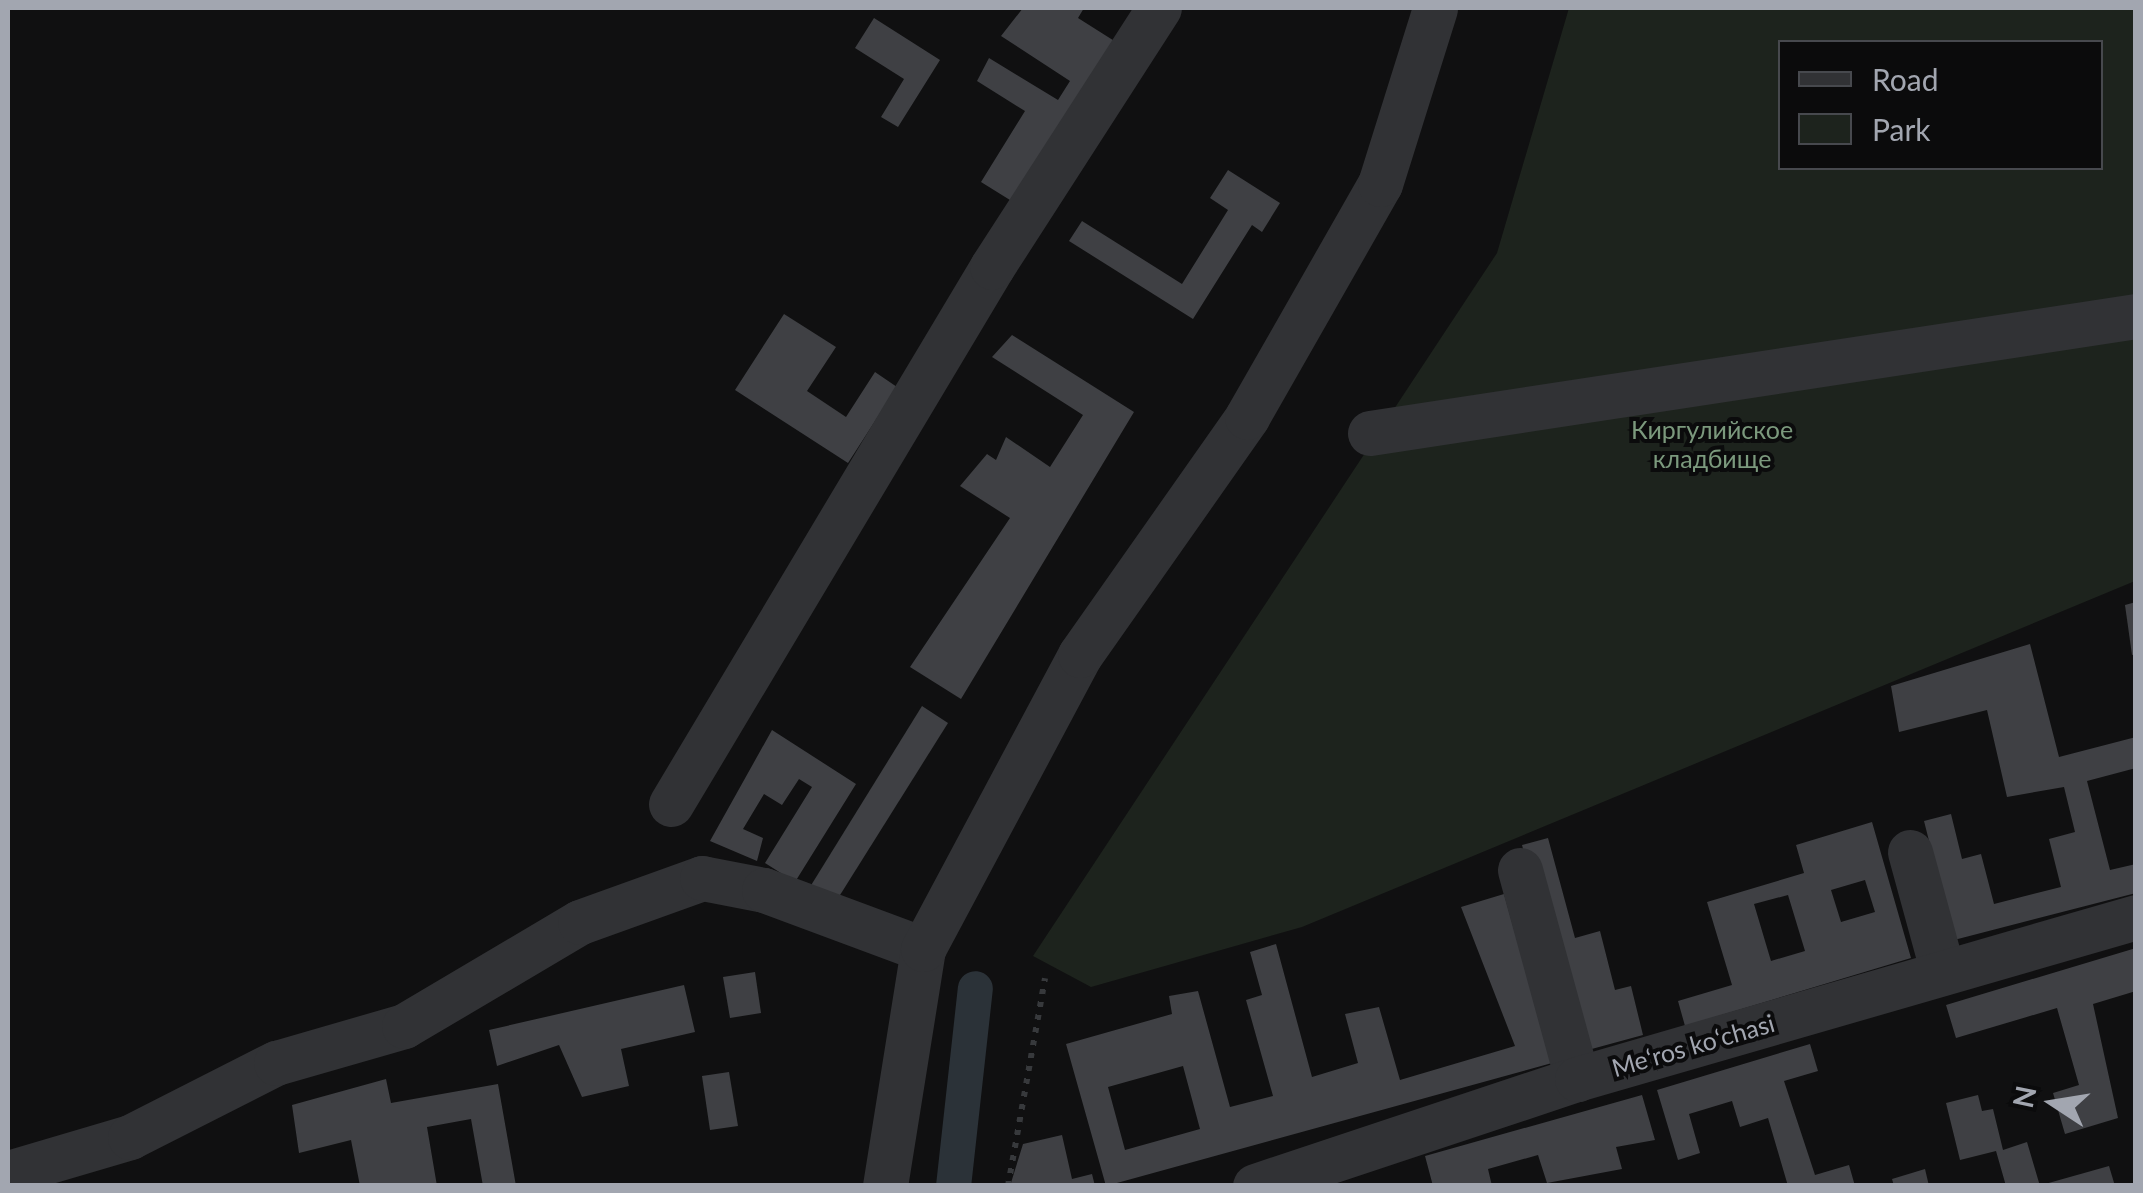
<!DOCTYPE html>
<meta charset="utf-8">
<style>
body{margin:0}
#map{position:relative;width:2143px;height:1193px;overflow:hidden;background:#101011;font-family:Lato,sans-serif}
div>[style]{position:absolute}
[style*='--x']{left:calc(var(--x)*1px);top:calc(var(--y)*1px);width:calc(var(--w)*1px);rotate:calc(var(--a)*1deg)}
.green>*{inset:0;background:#1d231d}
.canal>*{height:35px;margin:-17.5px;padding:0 17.5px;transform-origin:17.5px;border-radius:17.5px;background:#2b3238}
.building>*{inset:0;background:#3f4044}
.path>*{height:6px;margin-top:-3px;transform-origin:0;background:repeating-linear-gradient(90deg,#37393c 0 5px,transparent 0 13px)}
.minor>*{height:45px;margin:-22.5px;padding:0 22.5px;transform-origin:22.5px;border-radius:22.5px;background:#313235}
span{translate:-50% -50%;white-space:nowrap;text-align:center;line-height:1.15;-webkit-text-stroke:8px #0b0b0c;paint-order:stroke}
.park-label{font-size:25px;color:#7b997d}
.street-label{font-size:25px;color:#a2a6b0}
.frame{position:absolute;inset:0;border:10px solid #a2a6b0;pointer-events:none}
.legend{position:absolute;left:1778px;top:40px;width:325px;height:130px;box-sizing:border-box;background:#0b0b0c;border:2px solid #47494e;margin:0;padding:12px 18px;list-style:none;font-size:30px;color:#a2a6b0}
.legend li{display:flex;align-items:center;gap:20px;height:50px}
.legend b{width:50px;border:2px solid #47494e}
.north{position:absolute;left:2003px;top:1053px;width:100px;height:100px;-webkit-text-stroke:8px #0b0b0c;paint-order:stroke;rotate:282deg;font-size:28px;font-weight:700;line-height:40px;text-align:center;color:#a2a6b0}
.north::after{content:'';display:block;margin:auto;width:35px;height:45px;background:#a2a6b0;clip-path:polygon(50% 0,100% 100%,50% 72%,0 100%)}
</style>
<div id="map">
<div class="green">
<i style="clip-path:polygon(evenodd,1569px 8px,2135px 8px,2135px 581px,1302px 927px,1091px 987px,1033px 956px,1497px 253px,1569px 8px,1780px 42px,2100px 42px,2100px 168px,1780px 168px,1780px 42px)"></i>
</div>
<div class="canal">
<i style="--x:953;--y:1186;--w:199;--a:-83.7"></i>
</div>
<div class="building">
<i style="clip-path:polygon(1023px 8px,1084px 8px,1078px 18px,1127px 49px,1026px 210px,981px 182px,1025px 111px,977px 81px,989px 58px,1058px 100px,1070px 81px,1001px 36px)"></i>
<i style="clip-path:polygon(874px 18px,940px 60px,898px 127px,881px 117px,904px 79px,855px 48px)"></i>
<i style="clip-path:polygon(1228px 170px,1280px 203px,1262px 232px,1252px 225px,1193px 319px,1069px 241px,1082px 221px,1182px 284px,1228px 210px,1210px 198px)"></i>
<i style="clip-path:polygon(784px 314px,836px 347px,807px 391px,846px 417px,875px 372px,897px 387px,848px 463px,735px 390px)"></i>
<i style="clip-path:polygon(1012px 335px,1134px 412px,961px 699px,910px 667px,1010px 518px,960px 486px,987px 454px,996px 460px,1006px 437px,1050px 467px,1083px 415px,992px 357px)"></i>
<i style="clip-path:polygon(2136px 602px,2136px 654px,2132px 655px,2125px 605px)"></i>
<i style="clip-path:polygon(2030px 644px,2059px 757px,2136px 737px,2136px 768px,2087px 781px,2110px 870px,2136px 864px,2136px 893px,1954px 940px,1924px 821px,1951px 814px,1962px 859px,1981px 854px,1994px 904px,2061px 887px,2049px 839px,2075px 832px,2064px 787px,2007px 797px,1987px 710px,1899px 732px,1891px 686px)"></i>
<i style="clip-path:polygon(922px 706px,948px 723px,835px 903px,810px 887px)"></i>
<i style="clip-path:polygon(772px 730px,856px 784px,795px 882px,765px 863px,812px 787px,799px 779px,782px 805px,764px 794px,743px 829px,763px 838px,757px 861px,710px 841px)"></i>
<i style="clip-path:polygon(evenodd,1872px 822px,1911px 958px,1685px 1026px,1678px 1001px,1732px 985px,1707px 902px,1804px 873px,1796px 845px,1872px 822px,1865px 880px,1875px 912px,1841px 922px,1831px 890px,1865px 880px,1872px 822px,1788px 895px,1805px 951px,1771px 961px,1754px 904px,1788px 895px)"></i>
<i style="clip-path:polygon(1548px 838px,1575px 938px,1600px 931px,1615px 990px,1631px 986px,1643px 1035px,1577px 1053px,1522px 845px)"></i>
<i style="clip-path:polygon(evenodd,1504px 894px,1552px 1063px,1106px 1186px,1066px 1044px,1172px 1014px,1169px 996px,1198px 991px,1230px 1107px,1273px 1096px,1246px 1000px,1262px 995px,1250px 952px,1276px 944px,1312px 1077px,1358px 1063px,1345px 1014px,1379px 1007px,1400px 1080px,1515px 1046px,1461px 907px,1504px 894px,1183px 1066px,1200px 1129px,1125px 1150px,1108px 1087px,1183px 1066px)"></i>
<i style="clip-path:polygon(2136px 948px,2136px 991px,2093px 1004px,2118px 1118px,2065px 1134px,2053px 1093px,2079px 1085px,2057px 1008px,1956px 1038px,1946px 1005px)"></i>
<i style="clip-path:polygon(755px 972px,761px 1013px,730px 1018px,723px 977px)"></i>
<i style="clip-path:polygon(684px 985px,695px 1032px,621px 1049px,629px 1086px,582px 1097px,559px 1045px,497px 1066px,489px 1030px)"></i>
<i style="clip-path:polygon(1810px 1044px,1818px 1071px,1784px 1081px,1815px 1175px,1849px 1165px,1855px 1186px,1788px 1186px,1768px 1118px,1740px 1127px,1732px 1101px,1689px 1114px,1700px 1153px,1678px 1160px,1657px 1090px)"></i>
<i style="clip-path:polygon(729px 1072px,738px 1126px,710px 1130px,702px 1076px)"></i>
<i style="clip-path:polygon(386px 1079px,391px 1103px,498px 1084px,516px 1186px,483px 1186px,471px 1119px,427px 1127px,437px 1186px,360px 1186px,351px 1140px,299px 1153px,292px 1105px)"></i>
<i style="clip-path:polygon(1642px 1095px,1655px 1140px,1616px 1147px,1622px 1169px,1547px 1183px,1538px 1155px,1488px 1169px,1492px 1186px,1433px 1186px,1425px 1156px)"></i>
<i style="clip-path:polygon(1978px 1095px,1982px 1111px,1993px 1109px,2003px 1150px,2027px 1142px,2040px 1186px,2006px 1186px,1996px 1151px,1960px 1160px,1946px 1103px)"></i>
<i style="clip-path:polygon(1062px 1135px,1072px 1179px,1092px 1174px,1095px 1186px,1010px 1186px,1023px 1144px)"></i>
<i style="clip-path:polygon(2109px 1166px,2115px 1186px,2046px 1186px,2045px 1184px)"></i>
<i style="clip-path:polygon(1925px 1169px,1929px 1186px,1894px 1186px,1892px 1179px)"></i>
</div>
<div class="path">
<i style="--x:1008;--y:1186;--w:211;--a:-79.9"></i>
</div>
<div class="minor">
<i style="--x:1370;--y:433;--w:775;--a:-8.68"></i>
<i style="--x:671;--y:804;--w:626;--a:-59.13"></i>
<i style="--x:992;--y:267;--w:308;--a:-57.2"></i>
<i style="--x:1910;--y:852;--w:125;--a:74.7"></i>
<i style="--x:1520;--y:870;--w:217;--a:74.7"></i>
<i style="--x:8;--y:1173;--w:127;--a:-16.4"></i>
<i style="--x:130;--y:1137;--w:164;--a:-26.9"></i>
<i style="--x:276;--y:1063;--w:133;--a:-16.1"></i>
<i style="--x:404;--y:1026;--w:204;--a:-30.6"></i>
<i style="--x:580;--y:922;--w:130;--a:-19.8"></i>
<i style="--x:702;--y:878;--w:63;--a:11"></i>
<i style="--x:764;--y:890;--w:170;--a:20.4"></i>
<i style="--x:885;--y:1186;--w:240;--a:-80.9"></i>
<i style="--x:923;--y:949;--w:333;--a:-61.9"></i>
<i style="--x:1080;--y:655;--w:291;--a:-54.9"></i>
<i style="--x:1247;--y:417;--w:268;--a:-60.3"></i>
<i style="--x:1380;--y:184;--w:184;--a:-72.6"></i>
<i style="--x:1255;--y:1186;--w:339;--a:-18.4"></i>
<i style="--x:1577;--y:1079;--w:582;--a:-16.16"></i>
</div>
<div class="park-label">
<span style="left:1712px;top:444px">Киргулийское<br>кладбище</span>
</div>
<div class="street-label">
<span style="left:1693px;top:1045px;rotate:-16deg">Meʻros koʻchasi</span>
</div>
<div class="frame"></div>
<ul class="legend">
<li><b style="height:12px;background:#313235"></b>Road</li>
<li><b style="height:28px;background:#1d231d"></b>Park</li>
</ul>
<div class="north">N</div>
</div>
